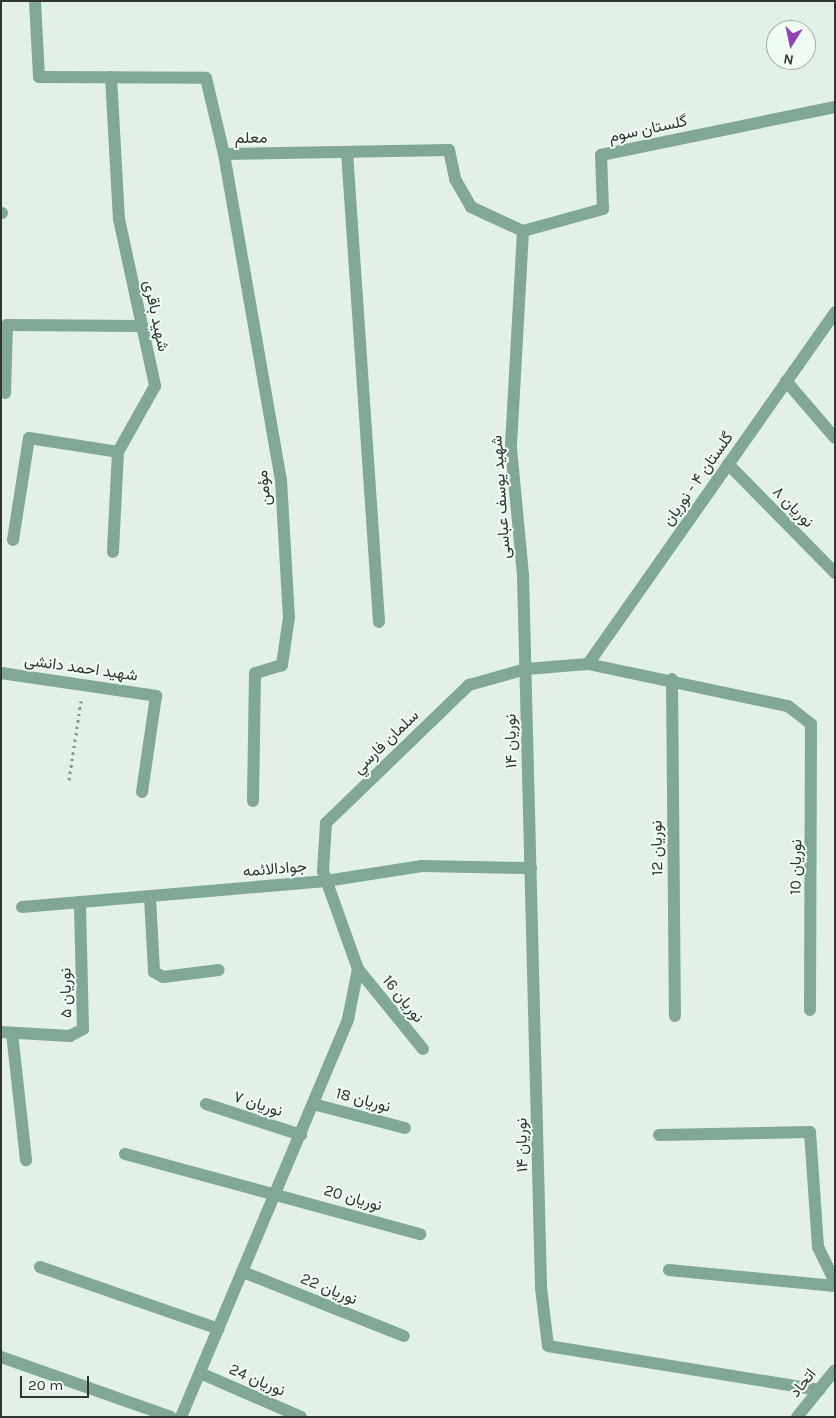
<!DOCTYPE html>
<meta charset="utf-8">
<style>
body{margin:0}
#map{position:relative;width:836px;height:1418px;overflow:hidden;background:#e2f0e8;font-family:Karla,Vazirmatn,sans-serif}
div>[style]{position:absolute}
[style*='--x']{left:calc(var(--x)*1px);top:calc(var(--y)*1px);width:calc(var(--w)*1px);rotate:calc(var(--a)*1deg)}
.path>*{height:3px;margin-top:-1.5px;transform-origin:0;background:repeating-linear-gradient(90deg,#8a938e 0 2.5px,transparent 0 6.5px)}
.lane>*{height:12px;margin:-6px;padding:0 6px;transform-origin:6px;border-radius:6px;background:#81a894}
.street>*{height:12px;margin:-6px;padding:0 6px;transform-origin:6px;border-radius:6px;background:#81a894}
span{translate:-50% -50%;white-space:nowrap;text-align:center;line-height:1.15;-webkit-text-stroke:4px #effdf5;paint-order:stroke}
.street-label{font-size:16px;color:#303532}
.frame{position:absolute;inset:0;border:2px solid #303532;pointer-events:none}
.north{position:absolute;left:766px;top:20px;width:50px;height:50px;box-sizing:border-box;background:#effdf5;border:1px solid #a3ada7;border-radius:50%;rotate:190deg;font-size:14px;font-weight:700;line-height:20px;text-align:center;color:#303532}
.north::after{content:'';display:block;margin:auto;width:18px;height:22px;background:#8e44b7;clip-path:polygon(50% 0,100% 100%,50% 72%,0 100%)}
.scale{position:absolute;left:20px;top:1376px;width:69px;height:22px;box-sizing:border-box;border:2px solid #303532;border-top:0;padding-left:6px;font-size:15px;line-height:18px;white-space:nowrap;color:#303532;-webkit-text-stroke:4px #effdf5;paint-order:stroke}
</style>
<div id="map">
<div class="path">
<i style="--x:69;--y:780;--w:80;--a:-81.4"></i>
</div>
<div class="lane">
<i style="--x:326;--y:881;--w:97;--a:-8.9"></i>
<i style="--x:422;--y:866;--w:109;--a:1.1"></i>
</div>
<div class="street">
<i style="--x:35;--y:1;--w:76;--a:87"></i>
<i style="--x:39;--y:77;--w:167;--a:0.3"></i>
<i style="--x:206;--y:78;--w:78;--a:76.7"></i>
<i style="--x:224;--y:154;--w:225;--a:-1"></i>
<i style="--x:449;--y:150;--w:30;--a:78"></i>
<i style="--x:455;--y:179;--w:32;--a:60"></i>
<i style="--x:471;--y:207;--w:57;--a:24.8"></i>
<i style="--x:111;--y:77;--w:142;--a:86.8"></i>
<i style="--x:119;--y:219;--w:171;--a:77.8"></i>
<i style="--x:155;--y:386;--w:76;--a:119.3"></i>
<i style="--x:118;--y:452;--w:100;--a:92.9"></i>
<i style="--x:347;--y:152;--w:471;--a:86.1"></i>
<i style="--x:224;--y:154;--w:331;--a:80.1"></i>
<i style="--x:281;--y:480;--w:137;--a:86.7"></i>
<i style="--x:289;--y:617;--w:49;--a:98.3"></i>
<i style="--x:282;--y:665;--w:28;--a:163"></i>
<i style="--x:255;--y:673;--w:128;--a:90.9"></i>
<i style="--x:1;--y:213;--w:1;--a:0"></i>
<i style="--x:523;--y:231;--w:217;--a:93.2"></i>
<i style="--x:511;--y:448;--w:128;--a:84.6"></i>
<i style="--x:523;--y:575;--w:713;--a:88.55"></i>
<i style="--x:541;--y:1288;--w:58;--a:83.1"></i>
<i style="--x:548;--y:1346;--w:275;--a:9.2"></i>
<i style="--x:523;--y:231;--w:83;--a:-15.4"></i>
<i style="--x:603;--y:209;--w:54;--a:-92.1"></i>
<i style="--x:601;--y:155;--w:239;--a:-11.6"></i>
<i style="--x:786;--y:381;--w:75;--a:49.3"></i>
<i style="--x:5;--y:393;--w:68;--a:-88.3"></i>
<i style="--x:7;--y:325;--w:135;--a:0.4"></i>
<i style="--x:728;--y:464;--w:153;--a:45.5"></i>
<i style="--x:13;--y:540;--w:103;--a:-81.1"></i>
<i style="--x:29;--y:438;--w:90;--a:8.9"></i>
<i style="--x:588;--y:664;--w:430;--a:-54.9"></i>
<i style="--x:1;--y:673;--w:157;--a:8.4"></i>
<i style="--x:156;--y:696;--w:97;--a:98.3"></i>
<i style="--x:672;--y:679;--w:337;--a:89.5"></i>
<i style="--x:150;--y:897;--w:75;--a:86.9"></i>
<i style="--x:154;--y:972;--w:10;--a:29"></i>
<i style="--x:163;--y:977;--w:56;--a:-7.1"></i>
<i style="--x:22;--y:907;--w:305;--a:-4.9"></i>
<i style="--x:358;--y:969;--w:103;--a:50.9"></i>
<i style="--x:1;--y:1032;--w:69;--a:3.3"></i>
<i style="--x:70;--y:1036;--w:15;--a:-28"></i>
<i style="--x:83;--y:1029;--w:127;--a:-91.4"></i>
<i style="--x:12;--y:1033;--w:128;--a:83.7"></i>
<i style="--x:206;--y:1104;--w:100;--a:18.1"></i>
<i style="--x:313;--y:1104;--w:95;--a:14.6"></i>
<i style="--x:659;--y:1135;--w:151;--a:-1.1"></i>
<i style="--x:810;--y:1132;--w:115;--a:86"></i>
<i style="--x:818;--y:1247;--w:39;--a:64"></i>
<i style="--x:125;--y:1154;--w:306;--a:15.2"></i>
<i style="--x:40;--y:1267;--w:189;--a:19.1"></i>
<i style="--x:669;--y:1270;--w:167;--a:5.5"></i>
<i style="--x:243;--y:1272;--w:173;--a:21.7"></i>
<i style="--x:1;--y:1357;--w:180;--a:19.4"></i>
<i style="--x:200;--y:1373;--w:110;--a:23.5"></i>
<i style="--x:181;--y:1417;--w:432;--a:-67.2"></i>
<i style="--x:348;--y:1019;--w:51;--a:-78.7"></i>
<i style="--x:358;--y:969;--w:104;--a:-109.7"></i>
<i style="--x:323;--y:871;--w:48;--a:-86.4"></i>
<i style="--x:326;--y:823;--w:199;--a:-44"></i>
<i style="--x:469;--y:685;--w:59;--a:-15.7"></i>
<i style="--x:526;--y:669;--w:62;--a:-4.6"></i>
<i style="--x:588;--y:664;--w:204;--a:11.9"></i>
<i style="--x:788;--y:706;--w:29;--a:38"></i>
<i style="--x:811;--y:724;--w:286;--a:90.2"></i>
<i style="--x:797;--y:1417;--w:60;--a:-51"></i>
</div>
<div class="street-label">
<span style="left:648px;top:129px;rotate:-12deg">گلستان سوم</span>
<span style="left:251px;top:138px;rotate:-1deg">معلم</span>
<span style="left:156px;top:316px;rotate:78deg">شهید باقری</span>
<span style="left:698px;top:479px;rotate:-55deg">گلستان ۴ - نوریان</span>
<span style="left:264px;top:488px;rotate:-96deg">مؤمن</span>
<span style="left:501px;top:497px;rotate:-94deg">شهید یوسف عباسی</span>
<span style="left:793px;top:507px;rotate:45deg">نوریان ۸</span>
<span style="left:81px;top:668px;rotate:8deg">شهید احمد دانشی</span>
<span style="left:511px;top:741px;rotate:-91deg">نوریان ۱۴</span>
<span style="left:386px;top:742px;rotate:-44deg">سلمان فارسي</span>
<span style="left:657px;top:848px;rotate:-91deg">نوریان 12</span>
<span style="left:796px;top:867px;rotate:-89deg">نوریان 10</span>
<span style="left:275px;top:869px;rotate:-5deg">جوادالائمه</span>
<span style="left:66px;top:993px;rotate:-91deg">نوریان ۵</span>
<span style="left:403px;top:999px;rotate:51deg">نوریان 16</span>
<span style="left:363px;top:1100px;rotate:15deg">نوریان 18</span>
<span style="left:258px;top:1104px;rotate:18deg">نوریان ۷</span>
<span style="left:522px;top:1145px;rotate:-91deg">نوریان ۱۴</span>
<span style="left:353px;top:1198px;rotate:16deg">نوریان 20</span>
<span style="left:329px;top:1289px;rotate:22deg">نوریان 22</span>
<span style="left:257px;top:1380px;rotate:23deg">نوریان 24</span>
<span style="left:803px;top:1383px;rotate:-51deg">اتحاد</span>
</div>
<div class="frame"></div>
<div class="north">N</div>
<div class="scale">20 m</div>
</div>
